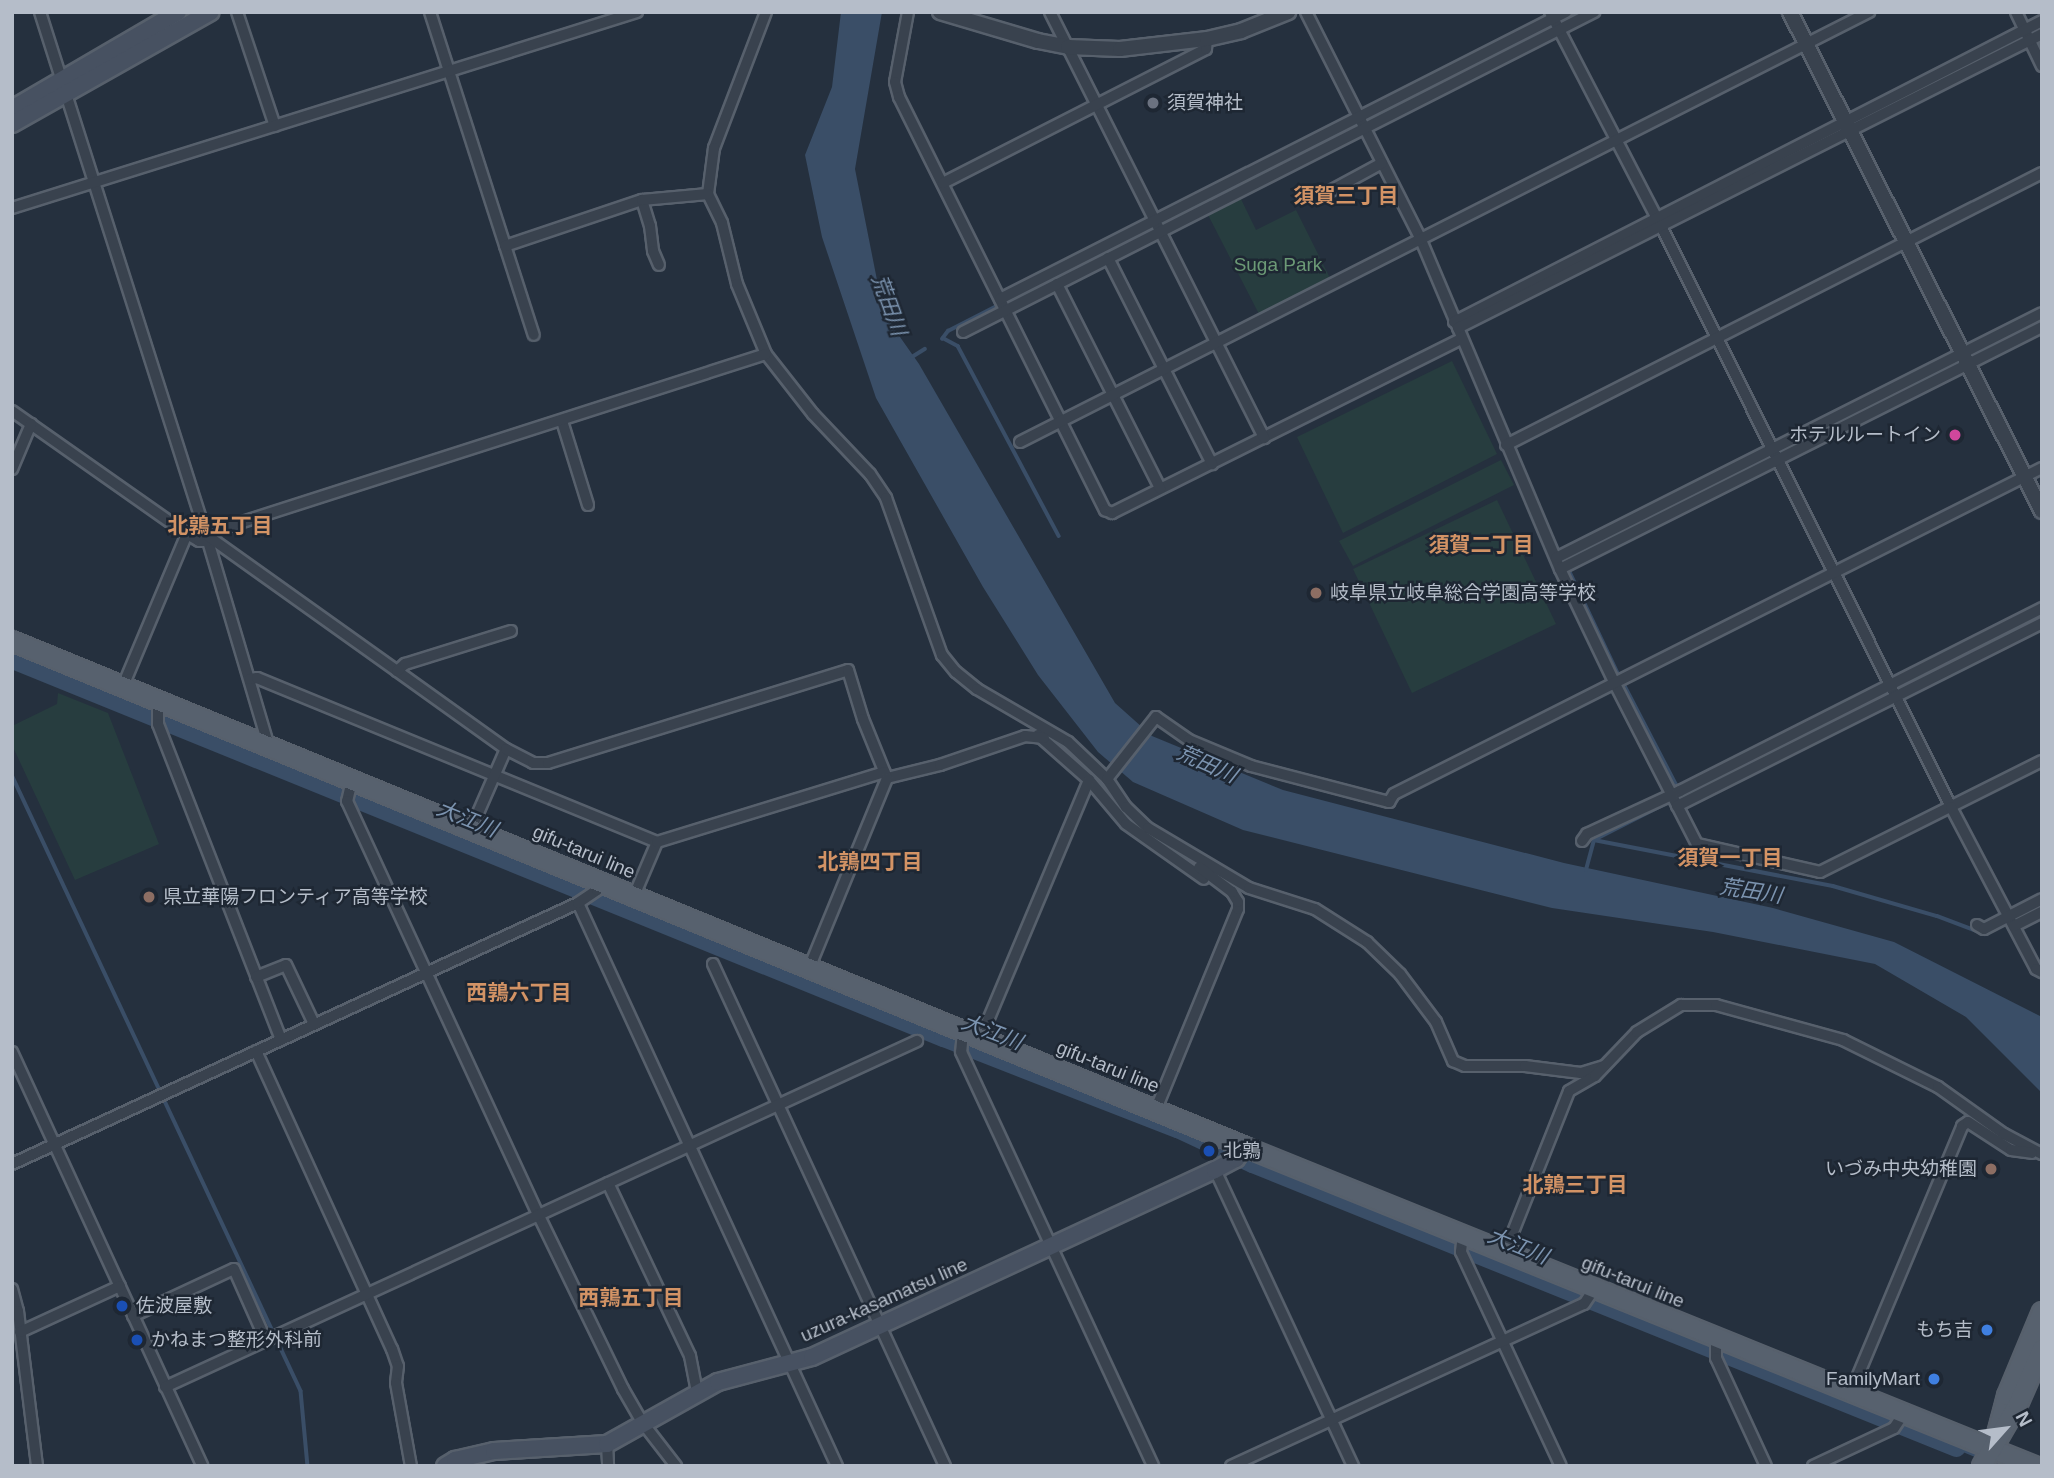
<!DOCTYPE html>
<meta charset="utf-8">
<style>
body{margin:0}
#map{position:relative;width:2054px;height:1478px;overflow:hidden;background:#25303e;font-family:Arial,"Noto Sans JP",sans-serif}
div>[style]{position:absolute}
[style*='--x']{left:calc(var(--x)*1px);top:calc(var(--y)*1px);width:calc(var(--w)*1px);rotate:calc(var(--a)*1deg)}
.green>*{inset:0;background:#273d3f}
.water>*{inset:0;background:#3a4e67}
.stream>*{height:3.5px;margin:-1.75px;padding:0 1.75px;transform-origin:1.75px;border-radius:1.75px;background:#3a4e67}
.river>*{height:19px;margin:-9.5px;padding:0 9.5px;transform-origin:9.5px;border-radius:9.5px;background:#3a4e67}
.roads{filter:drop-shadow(2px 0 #57606c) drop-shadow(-2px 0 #57606c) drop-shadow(0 2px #57606c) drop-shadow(0 -2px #57606c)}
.minor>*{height:10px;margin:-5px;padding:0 5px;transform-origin:5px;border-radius:5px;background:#39424e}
.tertiary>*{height:14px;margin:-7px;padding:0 7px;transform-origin:7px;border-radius:7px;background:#39424e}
.secondary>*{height:16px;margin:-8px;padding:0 8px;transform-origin:8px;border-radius:8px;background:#475161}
.primary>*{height:18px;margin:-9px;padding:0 9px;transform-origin:9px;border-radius:9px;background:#57616e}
.dots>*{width:19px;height:19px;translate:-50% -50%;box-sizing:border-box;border:4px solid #1e2733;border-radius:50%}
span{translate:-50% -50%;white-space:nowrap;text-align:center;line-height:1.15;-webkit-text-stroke:5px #1e2733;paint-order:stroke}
.poi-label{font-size:19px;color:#b5bdc9}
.left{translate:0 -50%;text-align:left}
.right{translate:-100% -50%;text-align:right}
.park-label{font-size:19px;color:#6c9a76}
.street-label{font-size:19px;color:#b5bdc9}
.neighbourhood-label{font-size:21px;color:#d39365;font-weight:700}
.water-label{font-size:21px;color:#7c94b0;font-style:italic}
.frame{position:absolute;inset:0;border:14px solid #b5bdc9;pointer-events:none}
.north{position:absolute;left:1970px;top:1394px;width:70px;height:70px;-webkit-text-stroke:5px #1e2733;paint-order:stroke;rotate:62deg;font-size:19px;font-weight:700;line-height:28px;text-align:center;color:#b5bdc9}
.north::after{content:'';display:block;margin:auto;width:24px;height:32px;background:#b5bdc9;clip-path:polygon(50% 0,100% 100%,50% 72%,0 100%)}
</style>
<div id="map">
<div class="green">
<i style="clip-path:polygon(1239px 195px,1256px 230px,1296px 210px,1332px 282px,1260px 316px,1206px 211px)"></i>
<i style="clip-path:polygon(1452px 361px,1497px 454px,1343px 533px,1297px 437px)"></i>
<i style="clip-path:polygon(1501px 460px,1514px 485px,1353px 566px,1339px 541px)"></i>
<i style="clip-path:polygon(1497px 500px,1556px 624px,1412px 693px,1353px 569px)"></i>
<i style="clip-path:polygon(58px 693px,108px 713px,159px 844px,75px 880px,12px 745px,12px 726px,57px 704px)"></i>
</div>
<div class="water">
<i style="clip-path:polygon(841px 12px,882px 12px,855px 169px,878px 285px,893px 327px,919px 364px,1115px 703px,1152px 736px,1283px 790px,1564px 863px,1773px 908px,1894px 942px,2042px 1017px,2042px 1093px,1966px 1017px,1875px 964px,1713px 932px,1552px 908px,1243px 830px,1133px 782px,1098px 752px,1038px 675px,983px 587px,876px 398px,822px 237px,805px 155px,832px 87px)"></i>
</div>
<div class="stream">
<i style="--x:1562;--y:21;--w:19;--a:-28"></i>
<i style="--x:1367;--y:120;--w:208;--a:-26.8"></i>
<i style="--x:1333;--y:137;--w:26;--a:-28"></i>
<i style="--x:1163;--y:223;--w:165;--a:-27"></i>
<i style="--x:1008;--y:301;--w:162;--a:-26.7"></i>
<i style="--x:943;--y:338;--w:17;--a:28"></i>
<i style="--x:958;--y:346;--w:215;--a:62"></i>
<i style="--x:942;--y:339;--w:10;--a:-53"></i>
<i style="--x:948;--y:331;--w:57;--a:-27"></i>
<i style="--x:1975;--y:354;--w:75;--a:-26.9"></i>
<i style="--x:912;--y:357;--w:15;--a:-32"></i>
<i style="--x:1789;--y:448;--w:187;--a:-26.7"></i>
<i style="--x:1569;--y:570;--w:114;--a:64.6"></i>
<i style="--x:1902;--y:685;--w:157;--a:-26.6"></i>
<i style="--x:1625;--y:686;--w:115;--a:62.5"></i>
<i style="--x:1774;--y:749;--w:124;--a:-26.4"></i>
<i style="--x:12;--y:775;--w:680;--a:64.87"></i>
<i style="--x:301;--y:1391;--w:75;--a:84.7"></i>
<i style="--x:1594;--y:840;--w:243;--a:10.9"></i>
<i style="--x:1833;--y:886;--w:108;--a:16.1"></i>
<i style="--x:1937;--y:916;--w:51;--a:20.6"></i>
<i style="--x:1985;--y:934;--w:4;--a:-27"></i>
<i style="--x:1586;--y:870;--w:31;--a:-75"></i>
<i style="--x:1594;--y:840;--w:80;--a:-26.9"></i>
<i style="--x:2017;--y:918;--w:28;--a:-27"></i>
<i style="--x:1956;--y:1447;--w:27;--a:22"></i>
<i style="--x:1992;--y:1461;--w:12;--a:24"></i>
</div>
<div class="river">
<i style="--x:12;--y:659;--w:1005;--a:22.1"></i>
<i style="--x:943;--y:1037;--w:251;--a:21.3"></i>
<i style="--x:1177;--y:1128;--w:83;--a:25"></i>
<i style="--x:1252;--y:1163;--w:759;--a:21.97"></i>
</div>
<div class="roads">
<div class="minor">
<i style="--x:40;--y:12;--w:555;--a:72.38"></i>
<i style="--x:208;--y:541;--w:215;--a:73.5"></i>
<i style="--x:237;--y:12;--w:120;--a:71.6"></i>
<i style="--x:430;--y:12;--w:339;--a:72.2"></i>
<i style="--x:766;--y:12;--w:146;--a:110.9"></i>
<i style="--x:714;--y:148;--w:46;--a:97.4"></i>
<i style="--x:708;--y:194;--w:32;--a:64"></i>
<i style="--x:722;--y:223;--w:63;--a:76.2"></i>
<i style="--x:737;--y:284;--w:76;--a:67.5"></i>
<i style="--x:766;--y:354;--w:76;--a:51.9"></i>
<i style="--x:813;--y:414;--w:83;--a:46.5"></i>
<i style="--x:870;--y:474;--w:29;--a:56"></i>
<i style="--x:886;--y:498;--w:167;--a:70.4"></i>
<i style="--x:942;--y:655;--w:22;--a:51"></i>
<i style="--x:956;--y:672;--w:27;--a:39"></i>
<i style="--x:977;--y:689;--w:105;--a:30.2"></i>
<i style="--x:1068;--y:742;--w:54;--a:43.5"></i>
<i style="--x:1107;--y:779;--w:34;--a:56"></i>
<i style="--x:1126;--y:807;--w:30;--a:44"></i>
<i style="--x:1148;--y:828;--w:117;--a:30.7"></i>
<i style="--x:1249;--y:888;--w:69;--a:17.7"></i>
<i style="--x:1315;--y:909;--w:62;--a:32.4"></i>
<i style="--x:1367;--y:942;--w:46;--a:44.1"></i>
<i style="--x:1400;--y:974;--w:60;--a:53.1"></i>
<i style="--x:1436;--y:1022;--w:43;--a:66.4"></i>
<i style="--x:1453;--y:1061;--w:13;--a:23"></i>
<i style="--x:1465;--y:1066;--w:60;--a:0"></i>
<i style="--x:1525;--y:1066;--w:56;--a:7.1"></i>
<i style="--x:1581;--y:1073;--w:24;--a:-17"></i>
<i style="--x:908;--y:12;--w:71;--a:100.5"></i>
<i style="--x:895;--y:82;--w:16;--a:75"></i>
<i style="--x:899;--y:97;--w:462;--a:63.5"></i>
<i style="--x:1105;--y:510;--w:8;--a:23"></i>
<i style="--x:1112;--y:513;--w:390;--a:-26.5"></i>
<i style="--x:1050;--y:12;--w:477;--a:63.3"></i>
<i style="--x:1306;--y:12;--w:255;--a:63.2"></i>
<i style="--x:1421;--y:240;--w:357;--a:67.1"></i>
<i style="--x:1560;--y:569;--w:127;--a:64.4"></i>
<i style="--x:1615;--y:684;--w:180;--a:62.9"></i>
<i style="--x:1697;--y:844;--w:126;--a:12.8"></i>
<i style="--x:1820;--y:872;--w:248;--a:-26.6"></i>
<i style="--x:1550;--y:12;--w:241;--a:62.6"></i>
<i style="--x:1661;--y:226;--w:649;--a:63.47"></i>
<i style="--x:1951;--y:807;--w:183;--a:62.3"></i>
<i style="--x:2036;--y:969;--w:7;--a:27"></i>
<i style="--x:2016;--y:12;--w:60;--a:64.3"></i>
<i style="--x:943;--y:183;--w:295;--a:-27"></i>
<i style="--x:1206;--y:49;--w:10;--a:-84"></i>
<i style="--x:1323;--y:195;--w:67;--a:-28.5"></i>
<i style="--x:642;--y:200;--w:27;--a:73"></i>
<i style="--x:650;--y:226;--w:25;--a:83"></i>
<i style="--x:653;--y:251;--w:15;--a:67"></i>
<i style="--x:12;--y:208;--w:655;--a:-17.41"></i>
<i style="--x:505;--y:246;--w:145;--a:-18.6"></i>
<i style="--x:642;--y:200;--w:66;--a:-5.2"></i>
<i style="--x:1108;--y:258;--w:231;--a:63.2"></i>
<i style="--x:1057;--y:284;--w:229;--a:63.2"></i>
<i style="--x:1000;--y:299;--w:635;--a:-26.89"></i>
<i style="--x:1454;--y:322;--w:661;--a:-27.11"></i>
<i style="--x:1458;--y:328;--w:654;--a:-26.72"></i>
<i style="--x:963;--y:332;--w:708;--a:-26.89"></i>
<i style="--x:12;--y:411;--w:214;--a:35.1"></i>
<i style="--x:187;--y:534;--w:14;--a:30"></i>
<i style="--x:199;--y:541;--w:9;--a:0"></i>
<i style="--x:562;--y:421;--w:88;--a:72.8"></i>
<i style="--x:1020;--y:442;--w:952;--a:-26.86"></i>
<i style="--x:1506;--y:445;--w:601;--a:-26.91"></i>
<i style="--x:12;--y:469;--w:49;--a:-67.1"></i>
<i style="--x:205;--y:534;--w:589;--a:-17.79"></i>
<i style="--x:205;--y:534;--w:236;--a:35.5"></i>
<i style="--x:1556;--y:558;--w:544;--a:-26.75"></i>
<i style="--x:1560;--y:569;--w:539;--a:-26.66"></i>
<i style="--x:250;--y:679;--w:7;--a:-8"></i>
<i style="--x:257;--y:678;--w:432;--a:22.3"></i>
<i style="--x:657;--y:842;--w:59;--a:113.1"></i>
<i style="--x:123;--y:686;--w:165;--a:-67.2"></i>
<i style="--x:158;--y:701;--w:23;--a:90"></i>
<i style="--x:158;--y:724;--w:339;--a:68.7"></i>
<i style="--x:1038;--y:735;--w:68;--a:41.4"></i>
<i style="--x:1089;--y:780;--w:57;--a:49.9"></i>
<i style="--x:1126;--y:824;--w:95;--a:35.2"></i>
<i style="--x:506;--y:749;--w:134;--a:-144.4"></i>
<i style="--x:397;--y:671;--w:11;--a:-41"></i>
<i style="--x:405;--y:664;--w:111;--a:-17.3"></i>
<i style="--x:887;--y:778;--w:55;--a:-13.8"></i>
<i style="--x:940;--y:765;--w:90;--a:-18.8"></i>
<i style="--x:1025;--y:736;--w:19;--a:6"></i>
<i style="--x:1107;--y:779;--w:79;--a:-51.7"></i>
<i style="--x:1156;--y:717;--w:40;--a:34.9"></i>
<i style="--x:1189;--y:740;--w:67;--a:22.8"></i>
<i style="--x:1251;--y:766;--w:143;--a:14.6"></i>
<i style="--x:1389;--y:802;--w:9;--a:-58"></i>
<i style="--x:1394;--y:794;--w:725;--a:-26.71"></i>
<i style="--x:352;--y:780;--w:22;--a:103"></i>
<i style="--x:347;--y:801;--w:455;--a:65.2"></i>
<i style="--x:538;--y:1214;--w:195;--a:64.1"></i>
<i style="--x:623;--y:1389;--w:38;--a:60"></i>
<i style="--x:642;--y:1422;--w:56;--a:52.3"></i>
<i style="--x:1677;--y:806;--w:408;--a:-26.6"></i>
<i style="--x:471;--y:829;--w:87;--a:-66.4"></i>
<i style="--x:506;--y:749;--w:30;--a:27"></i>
<i style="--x:533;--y:763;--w:15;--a:0"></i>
<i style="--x:548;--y:763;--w:314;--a:-17.2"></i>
<i style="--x:848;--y:670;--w:51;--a:73"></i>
<i style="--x:863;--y:719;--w:64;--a:67.9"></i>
<i style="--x:1582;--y:841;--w:9;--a:-54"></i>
<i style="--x:1587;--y:834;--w:102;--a:-24.8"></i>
<i style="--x:1680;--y:791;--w:406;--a:-26.8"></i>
<i style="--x:657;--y:842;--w:238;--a:-17.1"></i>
<i style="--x:578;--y:903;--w:620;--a:65.3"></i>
<i style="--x:1977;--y:925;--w:8;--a:30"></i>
<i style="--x:1984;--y:929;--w:65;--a:-27.3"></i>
<i style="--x:2014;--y:926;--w:31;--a:-27"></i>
<i style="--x:713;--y:964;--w:553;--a:65.2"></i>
<i style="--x:810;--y:966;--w:203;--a:-67.7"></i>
<i style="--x:256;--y:977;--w:32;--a:-22"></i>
<i style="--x:286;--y:965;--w:65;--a:64.6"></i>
<i style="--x:963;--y:1031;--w:21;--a:95"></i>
<i style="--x:961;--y:1052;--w:456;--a:65.1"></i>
<i style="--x:981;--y:1037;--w:279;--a:-67.2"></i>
<i style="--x:256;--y:1051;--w:328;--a:65.5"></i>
<i style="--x:392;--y:1349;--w:18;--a:71"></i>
<i style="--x:398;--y:1366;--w:17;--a:97"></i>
<i style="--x:396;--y:1383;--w:84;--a:79.8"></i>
<i style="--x:12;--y:1052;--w:456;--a:65.3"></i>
<i style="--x:1156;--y:1109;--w:216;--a:-67.7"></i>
<i style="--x:1238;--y:909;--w:7;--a:-90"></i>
<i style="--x:1238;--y:902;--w:12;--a:-121"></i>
<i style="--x:1232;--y:892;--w:41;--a:-142.9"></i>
<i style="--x:12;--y:1164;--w:623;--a:-24.76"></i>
<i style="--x:578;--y:903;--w:23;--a:-34"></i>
<i style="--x:597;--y:890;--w:9;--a:-63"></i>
<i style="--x:1215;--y:1170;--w:327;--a:65"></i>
<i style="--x:608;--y:1183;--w:191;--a:64.6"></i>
<i style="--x:690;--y:1356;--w:37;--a:79"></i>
<i style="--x:1463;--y:1235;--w:17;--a:97"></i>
<i style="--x:1461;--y:1252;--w:236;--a:65"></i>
<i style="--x:1505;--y:1252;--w:173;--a:-68.3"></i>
<i style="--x:1569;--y:1091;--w:30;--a:-30"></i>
<i style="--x:1595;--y:1076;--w:61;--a:-46.3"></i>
<i style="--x:1637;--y:1032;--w:52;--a:-31.5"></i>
<i style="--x:1681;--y:1005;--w:35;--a:0"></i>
<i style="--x:1716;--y:1005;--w:132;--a:15.4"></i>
<i style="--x:1843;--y:1040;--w:106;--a:26.3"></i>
<i style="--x:1938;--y:1087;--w:81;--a:35.5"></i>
<i style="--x:2004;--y:1134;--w:43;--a:27.8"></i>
<i style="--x:12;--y:1289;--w:23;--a:75"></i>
<i style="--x:18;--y:1311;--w:156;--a:83"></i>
<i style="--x:133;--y:1316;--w:111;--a:-25"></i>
<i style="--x:234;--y:1269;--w:79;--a:66"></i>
<i style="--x:20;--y:1332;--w:110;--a:-24.7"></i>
<i style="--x:1716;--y:1339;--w:19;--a:90"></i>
<i style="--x:1716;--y:1358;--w:119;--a:65.2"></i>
<i style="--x:165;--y:1387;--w:828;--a:-24.71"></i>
<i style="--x:1851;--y:1392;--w:288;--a:-67.3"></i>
<i style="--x:1962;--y:1126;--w:7;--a:-34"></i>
<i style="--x:1968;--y:1122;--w:51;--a:33.1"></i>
<i style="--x:2011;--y:1150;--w:21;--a:8"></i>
<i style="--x:607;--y:1444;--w:22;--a:87"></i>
<i style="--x:1231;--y:1466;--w:388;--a:-24.7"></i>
<i style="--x:1584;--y:1304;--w:18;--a:-56"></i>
<i style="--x:1813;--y:1466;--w:89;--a:-25.1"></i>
<i style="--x:1894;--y:1428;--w:18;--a:-56"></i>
</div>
<div class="tertiary">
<i style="--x:940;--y:12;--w:102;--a:16.5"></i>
<i style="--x:1038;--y:41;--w:31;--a:11"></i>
<i style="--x:1068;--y:47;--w:52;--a:2.2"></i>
<i style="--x:1120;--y:49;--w:88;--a:-6.6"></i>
<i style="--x:1207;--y:39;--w:35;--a:-13"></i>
<i style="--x:1241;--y:31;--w:51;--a:-22"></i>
<i style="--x:1790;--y:12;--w:559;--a:63.21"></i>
</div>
<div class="secondary">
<i style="--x:12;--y:109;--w:192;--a:-30.3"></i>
<i style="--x:12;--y:124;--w:228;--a:-29.4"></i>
<i style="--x:445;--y:1466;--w:12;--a:-31"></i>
<i style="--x:455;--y:1460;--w:40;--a:-13"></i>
<i style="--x:494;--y:1451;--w:113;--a:-3.5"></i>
<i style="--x:607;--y:1444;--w:127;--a:-29.2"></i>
<i style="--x:718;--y:1382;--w:97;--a:-14.9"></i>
<i style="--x:812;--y:1357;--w:444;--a:-24.9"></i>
<i style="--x:1215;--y:1170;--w:24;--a:-28"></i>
<i style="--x:1236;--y:1159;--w:15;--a:-53"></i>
</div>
<div class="primary">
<i style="--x:12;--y:641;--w:1333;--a:22.31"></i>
<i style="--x:1245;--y:1147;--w:851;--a:22.01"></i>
<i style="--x:1993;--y:1449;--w:55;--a:-75.2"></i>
<i style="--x:2007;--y:1396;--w:91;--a:-67.4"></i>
<i style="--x:1982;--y:1466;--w:72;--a:-59.9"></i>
<i style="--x:2018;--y:1404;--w:60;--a:-66.4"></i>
</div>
</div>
<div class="dots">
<i style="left:1153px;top:103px;background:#6b7280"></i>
<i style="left:1955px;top:435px;background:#d1479c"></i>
<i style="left:1316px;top:593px;background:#8d6e63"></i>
<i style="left:149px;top:897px;background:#8d6e63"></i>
<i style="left:1209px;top:1151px;background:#1a4fb4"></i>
<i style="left:1991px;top:1169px;background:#8d6e63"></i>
<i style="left:122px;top:1306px;background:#1a4fb4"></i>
<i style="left:1987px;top:1330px;background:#3f7fe0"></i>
<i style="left:137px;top:1340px;background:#1a4fb4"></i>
<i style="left:1934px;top:1379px;background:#3f7fe0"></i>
</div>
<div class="poi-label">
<span class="left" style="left:1167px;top:103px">須賀神社</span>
<span class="right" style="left:1941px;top:435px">ホテルルートイン</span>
<span class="left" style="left:1330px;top:593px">岐阜県立岐阜総合学園高等学校</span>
<span class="left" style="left:163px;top:897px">県立華陽フロンティア高等学校</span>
<span class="left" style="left:1223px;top:1151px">北鶉</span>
<span class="right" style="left:1977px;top:1169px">いづみ中央幼稚園</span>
<span class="left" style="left:136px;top:1306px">佐波屋敷</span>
<span class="right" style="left:1973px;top:1330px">もち吉</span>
<span class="left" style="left:151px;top:1340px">かねまつ整形外科前</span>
<span class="right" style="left:1920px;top:1379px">FamilyMart</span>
</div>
<div class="park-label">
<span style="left:1278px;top:265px">Suga Park</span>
</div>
<div class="street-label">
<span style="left:584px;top:852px;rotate:23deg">gifu-tarui line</span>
<span style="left:1108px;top:1067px;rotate:22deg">gifu-tarui line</span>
<span style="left:1633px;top:1282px;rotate:22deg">gifu-tarui line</span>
<span style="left:884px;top:1300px;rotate:-24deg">uzura-kasamatsu line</span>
</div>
<div class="neighbourhood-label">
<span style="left:1346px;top:196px">須賀三丁目</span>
<span style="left:220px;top:526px">北鶉五丁目</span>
<span style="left:1481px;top:545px">須賀二丁目</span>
<span style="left:1730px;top:858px">須賀一丁目</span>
<span style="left:870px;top:862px">北鶉四丁目</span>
<span style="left:519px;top:993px">西鶉六丁目</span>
<span style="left:1575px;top:1185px">北鶉三丁目</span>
<span style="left:631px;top:1298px">西鶉五丁目</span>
</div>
<div class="water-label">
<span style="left:889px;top:305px;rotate:70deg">荒田川</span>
<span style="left:1207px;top:764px;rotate:24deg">荒田川</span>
<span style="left:467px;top:819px;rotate:22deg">大江川</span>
<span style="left:1751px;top:891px;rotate:9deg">荒田川</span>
<span style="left:992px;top:1032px;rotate:21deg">大江川</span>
<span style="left:1518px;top:1246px;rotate:22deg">大江川</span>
</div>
<div class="frame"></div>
<div class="north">N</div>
</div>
